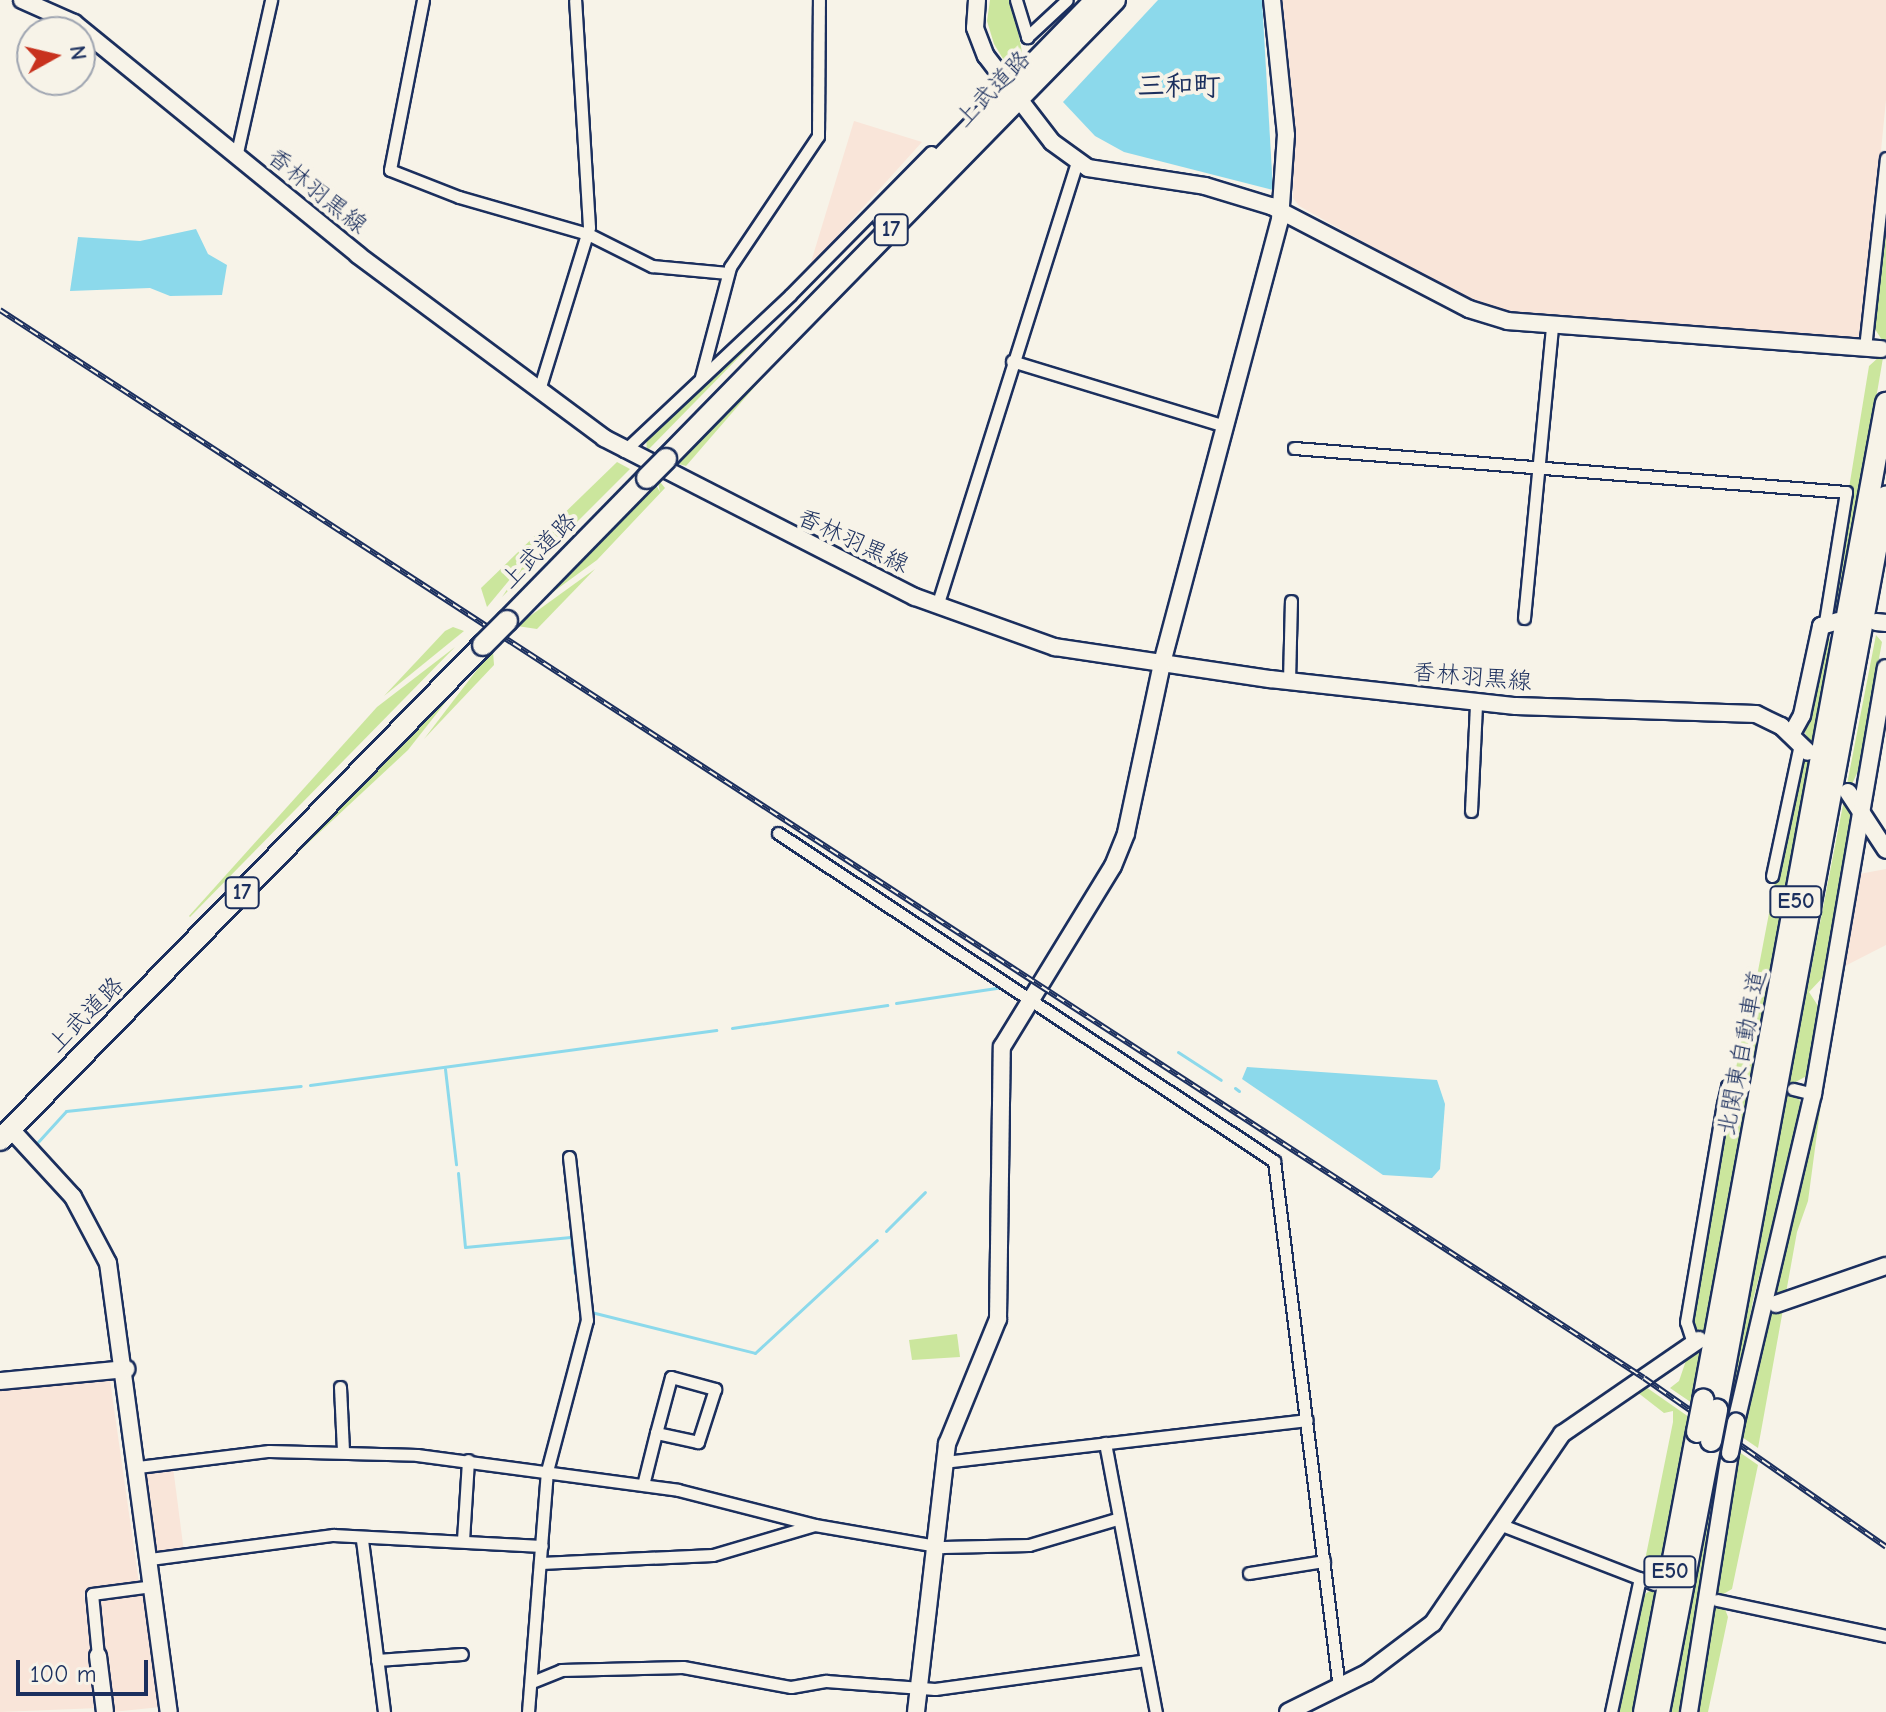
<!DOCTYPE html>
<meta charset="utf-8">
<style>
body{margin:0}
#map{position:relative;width:1886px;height:1712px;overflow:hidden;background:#f7f3e8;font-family:"Comic Neue","Klee One",sans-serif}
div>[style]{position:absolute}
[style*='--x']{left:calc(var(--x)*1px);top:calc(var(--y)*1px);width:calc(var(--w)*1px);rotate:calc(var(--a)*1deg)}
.built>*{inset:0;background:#f9e5d9}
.green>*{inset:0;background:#cbe69d}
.water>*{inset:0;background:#8cd9eb}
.stream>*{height:3px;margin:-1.5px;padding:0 1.5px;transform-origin:1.5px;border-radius:1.5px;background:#8cd9eb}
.roads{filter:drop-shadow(2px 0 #1b2f5e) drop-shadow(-2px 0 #1b2f5e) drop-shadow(0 2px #1b2f5e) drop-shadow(0 -2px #1b2f5e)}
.street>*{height:11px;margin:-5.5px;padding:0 5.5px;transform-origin:5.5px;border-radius:5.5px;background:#f7f3e8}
.secondary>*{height:16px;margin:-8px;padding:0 8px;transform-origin:8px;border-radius:8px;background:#f7f3e8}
.highway>*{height:20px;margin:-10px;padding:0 10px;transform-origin:10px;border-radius:10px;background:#f7f3e8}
.rail>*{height:6px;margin-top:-3px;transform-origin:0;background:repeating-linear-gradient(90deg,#f7f3e8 0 9px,#1b2f5e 0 18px);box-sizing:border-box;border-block:2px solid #1b2f5e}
.bridges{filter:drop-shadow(2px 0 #1b2f5e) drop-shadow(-2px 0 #1b2f5e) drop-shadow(0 2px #1b2f5e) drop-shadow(0 -2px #1b2f5e)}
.secondary-bridge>*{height:16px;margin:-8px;padding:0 8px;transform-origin:8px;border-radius:8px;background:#f7f3e8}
.highway-bridge>*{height:20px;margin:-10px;padding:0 10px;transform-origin:10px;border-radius:10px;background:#f7f3e8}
span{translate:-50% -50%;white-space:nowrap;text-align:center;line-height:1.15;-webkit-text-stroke:8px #f7f3e8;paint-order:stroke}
.shield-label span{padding:2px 6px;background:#f7f3e8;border:2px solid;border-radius:6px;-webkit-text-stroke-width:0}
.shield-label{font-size:22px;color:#1b2f5e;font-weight:700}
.street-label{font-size:24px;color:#1b2f5e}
.quarter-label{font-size:28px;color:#1b2f5e;font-weight:700}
.north{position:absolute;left:16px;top:16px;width:80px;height:80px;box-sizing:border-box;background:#f7f3e8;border:2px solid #9fa5b1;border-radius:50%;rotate:82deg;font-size:22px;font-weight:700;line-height:32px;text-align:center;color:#1b2f5e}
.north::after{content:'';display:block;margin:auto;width:28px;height:36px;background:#c8321e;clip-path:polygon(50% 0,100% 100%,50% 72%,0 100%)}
.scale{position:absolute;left:16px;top:1660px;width:132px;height:36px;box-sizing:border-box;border:4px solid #1b2f5e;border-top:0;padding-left:10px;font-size:24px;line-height:28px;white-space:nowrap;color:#1b2f5e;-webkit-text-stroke:6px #f7f3e8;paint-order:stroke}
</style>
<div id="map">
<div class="built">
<i style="clip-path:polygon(1282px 0,1886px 0,1886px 100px,1863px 333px,1857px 338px,1503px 312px,1457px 294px,1299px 206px,1293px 198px,1294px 113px)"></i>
<i style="clip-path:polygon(854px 121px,922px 142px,812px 264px,811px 262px)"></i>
<i style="clip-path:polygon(1886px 869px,1886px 945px,1845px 966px,1859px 874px)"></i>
<i style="clip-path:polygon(110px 1380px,139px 1583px,84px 1594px,99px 1708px,0 1712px,0 1390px)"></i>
<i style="clip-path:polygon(173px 1467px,184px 1552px,157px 1555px,146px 1469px)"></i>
<i style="clip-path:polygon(145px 1594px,161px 1707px,112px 1712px,98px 1602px)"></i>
</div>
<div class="green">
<i style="clip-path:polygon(990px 0,1012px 0,1022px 52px,1016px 60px,1005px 62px,994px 44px,987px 21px)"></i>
<i style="clip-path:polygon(1886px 207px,1886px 340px,1840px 611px,1830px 604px,1869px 366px,1879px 357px,1882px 340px,1873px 326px)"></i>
<i style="clip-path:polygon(830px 264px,647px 451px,646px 437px)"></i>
<i style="clip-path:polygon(804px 330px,686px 466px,672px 462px)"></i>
<i style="clip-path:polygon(617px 462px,630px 469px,502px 597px,549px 528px)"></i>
<i style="clip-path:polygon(657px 478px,665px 488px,597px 560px,527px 611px,654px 481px,660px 492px)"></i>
<i style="clip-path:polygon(544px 527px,511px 578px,487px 607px,481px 588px)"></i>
<i style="clip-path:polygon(595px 569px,537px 629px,517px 626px,519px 624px)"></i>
<i style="clip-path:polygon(453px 627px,464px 631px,384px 696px,445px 631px)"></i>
<i style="clip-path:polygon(1835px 634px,1696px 1383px,1724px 1417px,1876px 635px,1882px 642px,1859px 769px,1846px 797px,1852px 813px,1825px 975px,1809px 992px,1820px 1009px,1810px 1074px,1794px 1083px,1802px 1108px,1753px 1300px,1731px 1421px,1744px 1429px,1822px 1096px,1808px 1201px,1797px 1232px,1758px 1448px,1670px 1388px,1679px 1381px,1695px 1334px,1692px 1323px,1728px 1100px,1744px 1091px,1745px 1080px,1735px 1069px,1750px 1001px,1765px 992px,1757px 976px,1798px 762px,1812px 744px,1805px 733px,1821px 646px)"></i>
<i style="clip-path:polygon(455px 647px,190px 917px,189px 916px,377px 707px)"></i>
<i style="clip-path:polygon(493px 651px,494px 665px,424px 739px,486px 658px)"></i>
<i style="clip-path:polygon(478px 661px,408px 750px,201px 943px)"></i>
<i style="clip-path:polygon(957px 1334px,960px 1357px,912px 1360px,909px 1340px)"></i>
<i style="clip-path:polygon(1643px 1385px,1758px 1465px,1732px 1589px,1720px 1596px,1728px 1617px,1708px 1712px,1698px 1712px,1739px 1457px,1726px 1448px,1721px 1452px,1681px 1712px,1670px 1712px,1720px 1449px,1689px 1424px,1633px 1712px,1615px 1712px,1633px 1628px,1644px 1595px,1652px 1589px,1644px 1565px,1673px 1422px,1673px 1411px,1664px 1413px,1637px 1392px)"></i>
</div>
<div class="water">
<i style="clip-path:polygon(1158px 0,1262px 0,1273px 190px,1124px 152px,1095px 136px,1063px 102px)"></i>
<i style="clip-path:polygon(196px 229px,208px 254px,227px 265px,222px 295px,170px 296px,150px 288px,70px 291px,78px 237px,140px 241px)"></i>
<i style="clip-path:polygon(1247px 1067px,1437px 1080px,1445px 1104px,1440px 1169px,1432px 1178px,1383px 1175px,1242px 1079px)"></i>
</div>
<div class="stream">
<i style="--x:896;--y:1003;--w:108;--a:-8.5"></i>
<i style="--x:732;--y:1028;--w:157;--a:-8.4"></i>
<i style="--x:1178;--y:1052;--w:51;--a:33.1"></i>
<i style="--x:445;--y:1069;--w:96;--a:83.4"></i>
<i style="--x:1734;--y:1070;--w:16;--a:45"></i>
<i style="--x:310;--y:1085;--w:410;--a:-7.7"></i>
<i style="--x:1235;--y:1088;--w:5;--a:37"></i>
<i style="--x:37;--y:1143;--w:43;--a:-47.8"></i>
<i style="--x:66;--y:1111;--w:236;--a:-6.1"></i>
<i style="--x:458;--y:1173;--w:74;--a:84.6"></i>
<i style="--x:465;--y:1247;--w:106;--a:-5.4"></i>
<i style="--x:571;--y:1237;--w:36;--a:84"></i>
<i style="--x:886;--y:1231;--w:55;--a:-45"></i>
<i style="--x:591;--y:1312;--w:169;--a:14"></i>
<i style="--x:755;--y:1353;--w:166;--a:-42.8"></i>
</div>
<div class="roads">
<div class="street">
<i style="--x:423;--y:0;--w:173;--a:101"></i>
<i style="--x:390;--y:170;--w:74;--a:21.4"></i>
<i style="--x:459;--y:197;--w:134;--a:16"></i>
<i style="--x:588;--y:234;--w:72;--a:26.6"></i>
<i style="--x:652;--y:266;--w:76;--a:5.3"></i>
<i style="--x:1016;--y:0;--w:39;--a:73"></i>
<i style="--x:1027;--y:37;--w:54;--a:-42.8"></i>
<i style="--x:236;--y:157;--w:161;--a:-77.4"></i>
<i style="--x:1865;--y:348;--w:191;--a:-83.7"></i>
<i style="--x:1012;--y:361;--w:223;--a:17"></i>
<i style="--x:701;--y:377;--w:114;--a:-75.2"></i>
<i style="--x:730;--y:267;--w:158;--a:-56.1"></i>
<i style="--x:818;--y:136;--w:136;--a:-89.6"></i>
<i style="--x:539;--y:390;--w:170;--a:-72.9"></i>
<i style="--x:589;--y:227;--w:227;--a:-93.5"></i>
<i style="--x:1294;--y:448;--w:554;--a:4.56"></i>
<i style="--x:1846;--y:492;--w:132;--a:99.2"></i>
<i style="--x:624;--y:451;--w:228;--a:-43.2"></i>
<i style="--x:790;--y:295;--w:201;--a:-45.4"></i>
<i style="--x:937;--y:606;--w:466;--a:-72.5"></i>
<i style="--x:1524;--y:618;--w:292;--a:-84.5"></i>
<i style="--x:1289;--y:681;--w:80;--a:-88.6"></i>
<i style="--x:1471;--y:811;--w:108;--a:-87.3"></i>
<i style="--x:778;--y:833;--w:595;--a:33.48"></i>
<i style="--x:1274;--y:1161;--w:531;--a:82.97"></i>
<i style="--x:1772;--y:876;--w:135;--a:-78"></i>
<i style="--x:1793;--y:1089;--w:21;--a:14"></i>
<i style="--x:1693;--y:1343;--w:22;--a:-108"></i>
<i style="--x:1686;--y:1322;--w:221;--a:-80.4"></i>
<i style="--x:1723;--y:1104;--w:18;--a:-77"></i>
<i style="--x:1727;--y:1086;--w:18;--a:0"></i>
<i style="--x:340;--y:1387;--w:63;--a:87.3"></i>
<i style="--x:1105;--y:1443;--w:274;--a:79.3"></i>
<i style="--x:944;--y:1462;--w:365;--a:-6.6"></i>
<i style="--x:138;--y:1467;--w:132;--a:-7"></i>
<i style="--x:269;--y:1451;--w:148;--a:1.5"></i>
<i style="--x:417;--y:1455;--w:263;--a:7.6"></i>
<i style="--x:678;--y:1490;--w:141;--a:14.3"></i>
<i style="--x:815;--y:1525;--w:130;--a:9.8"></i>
<i style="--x:943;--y:1547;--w:86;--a:-1.3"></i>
<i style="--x:1029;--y:1545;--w:92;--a:-16.5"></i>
<i style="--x:643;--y:1485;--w:54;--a:-76"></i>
<i style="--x:656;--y:1433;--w:58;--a:-75"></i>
<i style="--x:671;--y:1377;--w:46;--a:15.3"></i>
<i style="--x:715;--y:1389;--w:56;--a:107.8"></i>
<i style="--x:698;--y:1442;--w:43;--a:-167.9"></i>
<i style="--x:1502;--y:1525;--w:163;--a:21.2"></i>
<i style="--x:362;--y:1540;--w:173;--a:82.7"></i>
<i style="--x:463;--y:1540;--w:80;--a:-86.4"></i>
<i style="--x:150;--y:1559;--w:185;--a:-7.5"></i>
<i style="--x:333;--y:1535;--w:209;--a:3"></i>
<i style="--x:541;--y:1563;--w:172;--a:-2.7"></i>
<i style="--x:713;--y:1555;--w:106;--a:-16.4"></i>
<i style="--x:1249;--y:1573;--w:76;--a:-9.1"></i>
<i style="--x:1717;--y:1600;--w:173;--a:12"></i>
<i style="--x:98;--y:1656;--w:62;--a:-95.5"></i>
<i style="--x:92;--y:1594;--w:62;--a:-7.5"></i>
<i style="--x:377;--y:1660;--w:85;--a:-4"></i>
<i style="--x:532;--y:1682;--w:31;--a:-22"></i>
<i style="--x:561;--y:1670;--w:122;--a:-1.4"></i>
<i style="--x:683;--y:1667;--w:110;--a:10.5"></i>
<i style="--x:791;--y:1687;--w:36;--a:-10"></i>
<i style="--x:826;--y:1681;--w:109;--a:4.2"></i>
<i style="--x:935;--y:1689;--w:213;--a:-7.8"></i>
<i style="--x:528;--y:1712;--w:242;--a:-85.5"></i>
<i style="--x:547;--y:1471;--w:156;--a:-75.2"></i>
<i style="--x:587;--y:1320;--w:164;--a:-96.3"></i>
<i style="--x:1611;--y:1712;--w:137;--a:-77.8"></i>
</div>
<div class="secondary">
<i style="--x:22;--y:0;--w:57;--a:23.9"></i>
<i style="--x:74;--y:23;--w:367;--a:39.2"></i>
<i style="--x:358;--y:255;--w:307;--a:36.6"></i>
<i style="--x:604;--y:438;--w:349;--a:27.1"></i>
<i style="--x:915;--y:597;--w:149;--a:19.7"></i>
<i style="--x:1055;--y:647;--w:217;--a:8.5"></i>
<i style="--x:1270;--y:679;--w:247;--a:6.3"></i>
<i style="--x:1516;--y:706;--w:240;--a:1.9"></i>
<i style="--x:1756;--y:714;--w:28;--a:26"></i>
<i style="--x:1781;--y:726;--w:37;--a:44"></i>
<i style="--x:977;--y:0;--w:28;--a:94"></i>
<i style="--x:975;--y:28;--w:30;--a:69"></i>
<i style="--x:986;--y:56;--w:108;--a:52.5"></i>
<i style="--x:1052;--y:142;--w:44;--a:35.8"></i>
<i style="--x:1088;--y:168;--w:118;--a:8.7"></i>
<i style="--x:1205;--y:186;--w:69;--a:16.9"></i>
<i style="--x:1271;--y:206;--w:223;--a:27.5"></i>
<i style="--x:1469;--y:309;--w:41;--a:17.1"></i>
<i style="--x:1508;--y:321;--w:374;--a:4.3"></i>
<i style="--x:1876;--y:622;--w:10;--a:6"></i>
<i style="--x:1791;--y:735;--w:23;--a:-61"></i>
<i style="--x:1802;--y:715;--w:91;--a:-77.9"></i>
<i style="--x:1821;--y:626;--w:18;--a:-16"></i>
<i style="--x:1848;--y:792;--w:69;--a:56.8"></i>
<i style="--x:17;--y:1136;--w:83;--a:47.4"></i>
<i style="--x:73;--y:1197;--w:75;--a:62.1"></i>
<i style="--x:108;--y:1263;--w:453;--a:82.3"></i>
<i style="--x:1776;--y:1304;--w:116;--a:-19.1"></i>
<i style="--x:0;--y:1381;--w:127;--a:-5.4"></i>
<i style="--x:1736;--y:1422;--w:337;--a:-76.8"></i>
<i style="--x:1813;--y:1094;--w:432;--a:-80.3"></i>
<i style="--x:98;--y:1656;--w:56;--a:82.9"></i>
<i style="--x:916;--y:1712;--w:270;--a:-83.4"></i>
<i style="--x:947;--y:1444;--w:135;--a:-67.8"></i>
<i style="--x:998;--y:1319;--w:272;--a:-89.2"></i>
<i style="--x:1002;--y:1047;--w:212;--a:-58.5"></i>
<i style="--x:1113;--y:866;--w:35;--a:-68"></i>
<i style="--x:1126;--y:833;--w:174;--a:-78"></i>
<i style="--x:1162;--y:663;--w:458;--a:-75.1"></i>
<i style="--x:1280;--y:220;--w:85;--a:-86"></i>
<i style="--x:1286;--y:135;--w:136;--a:-95.9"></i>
<i style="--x:1288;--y:1712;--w:88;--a:-26.3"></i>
<i style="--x:1367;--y:1673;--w:83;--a:-37.1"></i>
<i style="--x:1433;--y:1623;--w:229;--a:-55.7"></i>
<i style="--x:1562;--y:1434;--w:166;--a:-34.5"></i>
<i style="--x:1689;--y:1712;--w:262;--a:-81"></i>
</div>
<div class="highway">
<i style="--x:883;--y:218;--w:305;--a:-45.7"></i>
<i style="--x:666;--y:459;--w:642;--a:-45.63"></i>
<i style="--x:507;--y:621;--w:200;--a:-45.6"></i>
<i style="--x:0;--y:1140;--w:692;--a:-45.7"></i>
<i style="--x:1703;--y:1400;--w:1014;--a:-79.6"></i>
<i style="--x:1717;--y:1410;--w:929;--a:-79.52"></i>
<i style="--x:1644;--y:1712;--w:285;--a:-79.3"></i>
<i style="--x:1659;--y:1712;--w:276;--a:-79.1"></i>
</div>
</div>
<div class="rail">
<i style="--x:0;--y:310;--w:1960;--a:33.01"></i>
<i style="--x:1644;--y:1378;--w:295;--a:34.9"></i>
</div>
<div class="bridges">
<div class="secondary-bridge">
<i style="--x:1730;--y:1453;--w:32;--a:-79"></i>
</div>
<div class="highway-bridge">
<i style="--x:647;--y:478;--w:27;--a:-45"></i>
<i style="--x:483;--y:645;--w:34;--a:-45"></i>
<i style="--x:1697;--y:1432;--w:33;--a:-79"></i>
<i style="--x:1711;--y:1441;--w:32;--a:-79"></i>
</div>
</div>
<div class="shield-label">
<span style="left:891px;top:230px">17</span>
<span style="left:242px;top:893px">17</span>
<span style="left:1796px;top:902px">E50</span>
<span style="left:1670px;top:1572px">E50</span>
</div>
<div class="street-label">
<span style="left:993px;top:89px;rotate:-46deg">上武道路</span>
<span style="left:317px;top:191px;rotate:39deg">香林羽黒線</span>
<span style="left:853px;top:541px;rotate:25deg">香林羽黒線</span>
<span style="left:539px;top:551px;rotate:-45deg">上武道路</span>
<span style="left:1472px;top:677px;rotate:5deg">香林羽黒線</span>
<span style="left:86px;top:1015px;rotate:-45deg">上武道路</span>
<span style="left:1742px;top:1053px;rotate:-79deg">北関東自動車道</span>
</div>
<div class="quarter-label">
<span style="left:1179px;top:86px">三和町</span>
</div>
<div class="north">N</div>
<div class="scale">100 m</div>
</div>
